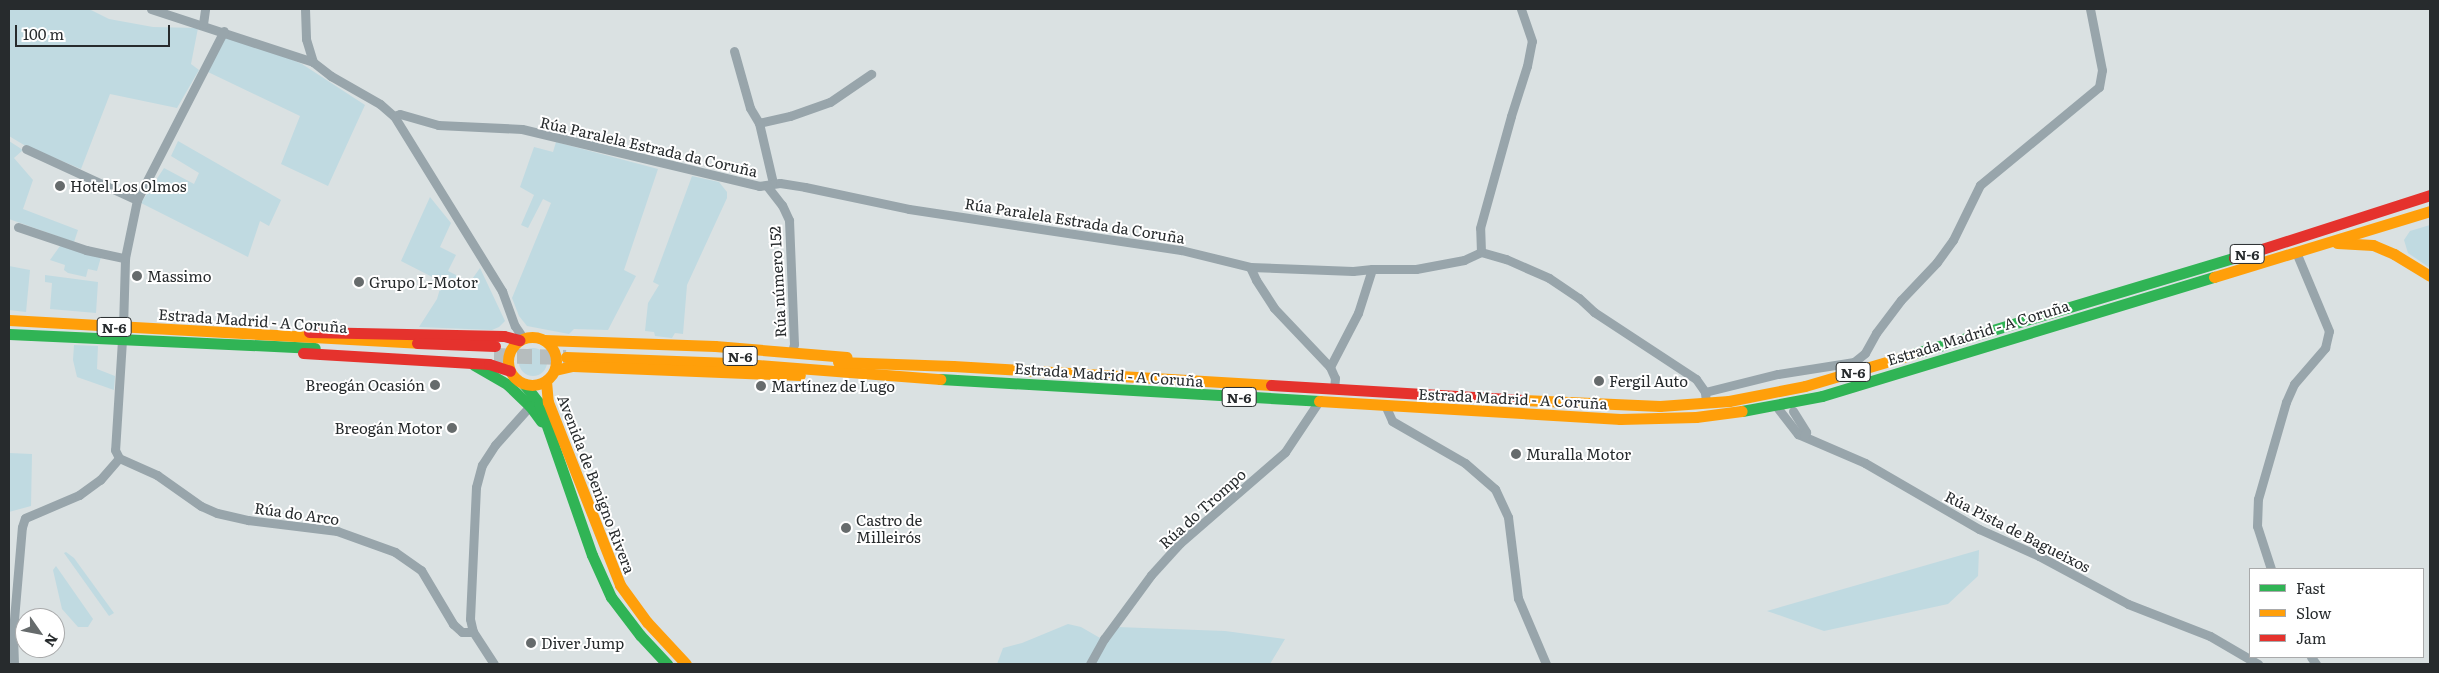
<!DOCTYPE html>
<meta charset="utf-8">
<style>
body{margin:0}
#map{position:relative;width:2439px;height:673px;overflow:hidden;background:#dae1e2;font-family:Literata,serif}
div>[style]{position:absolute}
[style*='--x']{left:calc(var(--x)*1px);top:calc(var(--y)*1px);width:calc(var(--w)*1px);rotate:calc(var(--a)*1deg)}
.green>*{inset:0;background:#c0dae1}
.round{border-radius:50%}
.highway-tunnel>*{height:15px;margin-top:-7.5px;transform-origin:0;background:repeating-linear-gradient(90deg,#b6bdbe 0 15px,transparent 0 23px)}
.street>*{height:9px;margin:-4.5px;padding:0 4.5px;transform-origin:4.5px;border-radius:4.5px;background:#98a5ab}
.fast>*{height:11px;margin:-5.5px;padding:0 5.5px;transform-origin:5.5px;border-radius:5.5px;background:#30b455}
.slow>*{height:11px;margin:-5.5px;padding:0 5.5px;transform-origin:5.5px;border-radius:5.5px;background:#ff9f0a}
.slow>.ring{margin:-5.5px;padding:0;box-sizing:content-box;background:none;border:11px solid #ff9f0a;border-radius:50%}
.jam>*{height:11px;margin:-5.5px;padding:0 5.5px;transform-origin:5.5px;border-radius:5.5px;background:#e5322d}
.dots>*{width:14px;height:14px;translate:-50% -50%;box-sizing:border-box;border:2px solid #fff;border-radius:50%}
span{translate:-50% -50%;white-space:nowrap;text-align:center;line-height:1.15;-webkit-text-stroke:4px #fff;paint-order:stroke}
.shield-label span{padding:1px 4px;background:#fff;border:1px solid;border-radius:4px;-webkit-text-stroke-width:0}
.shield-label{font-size:14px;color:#272b2d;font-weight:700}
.street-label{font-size:15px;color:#272b2d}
.poi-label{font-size:15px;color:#272b2d}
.left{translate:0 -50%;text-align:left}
.right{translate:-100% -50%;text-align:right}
.frame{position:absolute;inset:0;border:10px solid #272b2d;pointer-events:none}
.legend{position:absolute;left:2249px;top:568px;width:175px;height:90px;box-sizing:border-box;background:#fff;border:1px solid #a9aaab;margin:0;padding:6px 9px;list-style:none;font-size:15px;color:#272b2d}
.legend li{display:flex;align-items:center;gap:10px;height:25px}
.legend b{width:25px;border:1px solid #a9aaab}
.north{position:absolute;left:15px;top:608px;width:50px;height:50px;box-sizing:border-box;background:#fff;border:1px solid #a9aaab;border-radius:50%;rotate:123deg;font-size:14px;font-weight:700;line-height:20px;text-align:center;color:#272b2d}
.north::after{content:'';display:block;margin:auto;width:18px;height:22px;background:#666b6c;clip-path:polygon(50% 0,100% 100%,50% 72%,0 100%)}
.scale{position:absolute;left:15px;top:25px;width:155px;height:22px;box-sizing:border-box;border:2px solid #272b2d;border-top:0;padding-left:6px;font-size:15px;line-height:18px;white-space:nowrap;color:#272b2d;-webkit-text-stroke:4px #fff;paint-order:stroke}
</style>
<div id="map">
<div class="green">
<i style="clip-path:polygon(9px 9px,89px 9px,109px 19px,153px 27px,198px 28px,191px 64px,199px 70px,177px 108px,110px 94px,81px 169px,24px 145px,9px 136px)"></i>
<i style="clip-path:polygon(230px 32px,302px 64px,365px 105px,328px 186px,281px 164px,300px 116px,208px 72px,225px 34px)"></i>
<i style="clip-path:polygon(9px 141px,23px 150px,14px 158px,33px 180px,23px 209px,78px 230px,74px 242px,9px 219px)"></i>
<i style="clip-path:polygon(178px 141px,281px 200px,269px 226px,260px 221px,248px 257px,141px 203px,164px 168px,194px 184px,199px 173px,171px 156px)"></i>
<i style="clip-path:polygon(556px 142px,658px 169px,624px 270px,636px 276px,608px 330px,574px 329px,569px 334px,527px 326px,519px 316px,512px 298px,551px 203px,543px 199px,528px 228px,521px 225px,534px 195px,520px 187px,534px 147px,553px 152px)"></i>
<i style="clip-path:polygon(692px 176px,719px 182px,727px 192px,727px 198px,687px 285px,683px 334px,675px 333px,672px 338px,655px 336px,654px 332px,645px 331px,648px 303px,659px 285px,653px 282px)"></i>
<i style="clip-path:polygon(430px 197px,451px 223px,440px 247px,456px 255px,448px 271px,470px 282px,480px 268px,505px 321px,499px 327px,492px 330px,419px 327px,437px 299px,442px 282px,401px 261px)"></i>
<i style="clip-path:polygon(2430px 225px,2430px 268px,2408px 253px,2404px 240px,2410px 231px)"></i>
<i style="clip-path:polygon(62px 245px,101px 257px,97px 271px,88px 269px,86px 277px,68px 273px,64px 270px,65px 265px,50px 260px,60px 246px)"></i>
<i style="clip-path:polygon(9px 266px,30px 270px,26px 312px,9px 310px)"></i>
<i style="clip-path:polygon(45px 275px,98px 282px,96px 313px,50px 309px,52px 283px,45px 282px)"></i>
<i style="clip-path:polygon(74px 345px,98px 346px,97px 369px,115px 376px,114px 390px,77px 377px,73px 360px)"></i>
<i class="round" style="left:519px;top:348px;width:28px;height:28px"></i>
<i style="clip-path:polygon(9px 453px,32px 454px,31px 506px,9px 512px)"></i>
<i style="clip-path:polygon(1979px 550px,1978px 576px,1948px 604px,1824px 631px,1767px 611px)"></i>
<i style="clip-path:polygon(66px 552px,74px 558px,114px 613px,109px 616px,64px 553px)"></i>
<i style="clip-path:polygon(56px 566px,93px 619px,88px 627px,78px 627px,62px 609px,53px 570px)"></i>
<i style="clip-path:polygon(1068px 624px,1081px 627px,1107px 642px,1117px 627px,1225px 631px,1285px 639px,1270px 664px,997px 664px,1003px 648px,1022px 643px)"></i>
</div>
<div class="highway-tunnel">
<i style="--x:494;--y:355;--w:72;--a:1.6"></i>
</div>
<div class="street">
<i style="--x:151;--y:9;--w:170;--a:18.1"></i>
<i style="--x:305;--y:9;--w:30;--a:88"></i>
<i style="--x:306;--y:39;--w:24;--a:73"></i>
<i style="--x:313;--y:62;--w:23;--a:38"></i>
<i style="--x:331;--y:76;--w:56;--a:29.7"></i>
<i style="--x:380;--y:104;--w:18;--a:41"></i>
<i style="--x:394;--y:116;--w:206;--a:58.3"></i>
<i style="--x:502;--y:291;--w:37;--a:70"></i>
<i style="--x:515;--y:326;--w:14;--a:56"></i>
<i style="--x:203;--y:24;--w:15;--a:-82"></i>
<i style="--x:734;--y:51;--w:59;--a:74.3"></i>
<i style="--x:750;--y:108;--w:17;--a:59"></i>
<i style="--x:759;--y:123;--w:62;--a:76.9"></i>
<i style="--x:394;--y:116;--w:6;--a:-18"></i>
<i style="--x:400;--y:114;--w:40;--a:16"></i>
<i style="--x:438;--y:125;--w:84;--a:2.7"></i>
<i style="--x:522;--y:129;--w:244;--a:13.5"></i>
<i style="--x:759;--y:186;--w:21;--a:-8"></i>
<i style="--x:780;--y:183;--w:25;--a:9"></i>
<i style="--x:805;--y:187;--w:106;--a:11.9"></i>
<i style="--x:909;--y:209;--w:275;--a:8.6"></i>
<i style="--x:1181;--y:250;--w:71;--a:13.8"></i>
<i style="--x:1250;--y:267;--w:103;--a:2.2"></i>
<i style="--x:1353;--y:271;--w:19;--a:-6"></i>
<i style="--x:1372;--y:269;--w:44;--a:0"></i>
<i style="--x:1416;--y:269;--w:49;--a:-10.6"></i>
<i style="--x:1464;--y:260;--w:19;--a:-25"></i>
<i style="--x:1481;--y:252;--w:26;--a:16"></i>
<i style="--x:1506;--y:259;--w:47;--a:23.8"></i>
<i style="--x:1549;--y:278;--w:36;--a:34"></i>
<i style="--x:1579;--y:298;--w:21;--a:43"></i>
<i style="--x:1594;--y:312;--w:122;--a:33.3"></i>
<i style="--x:1696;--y:379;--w:16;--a:55"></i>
<i style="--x:1705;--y:392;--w:11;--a:85"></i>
<i style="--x:759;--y:123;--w:32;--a:-13"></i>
<i style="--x:790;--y:116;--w:42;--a:-19.3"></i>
<i style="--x:830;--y:102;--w:50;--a:-34.3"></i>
<i style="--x:26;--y:149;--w:122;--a:24.7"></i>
<i style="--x:767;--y:186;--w:24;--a:52"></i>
<i style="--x:782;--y:205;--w:17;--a:65"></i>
<i style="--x:789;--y:220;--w:124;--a:87.7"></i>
<i style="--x:794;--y:344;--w:8;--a:104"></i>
<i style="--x:18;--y:227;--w:72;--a:18.7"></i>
<i style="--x:86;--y:250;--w:40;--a:12"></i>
<i style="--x:1481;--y:252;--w:24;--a:-92"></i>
<i style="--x:1480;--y:228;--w:116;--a:-74.5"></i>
<i style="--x:1511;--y:116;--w:52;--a:-72.3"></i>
<i style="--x:1527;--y:66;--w:25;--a:-79"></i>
<i style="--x:1532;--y:41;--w:34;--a:-109"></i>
<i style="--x:1250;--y:267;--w:14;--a:65"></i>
<i style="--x:1256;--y:280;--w:33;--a:57"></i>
<i style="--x:1274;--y:308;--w:81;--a:46.5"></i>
<i style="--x:1330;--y:367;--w:12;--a:66"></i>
<i style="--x:1335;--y:378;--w:11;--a:95"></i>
<i style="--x:123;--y:327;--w:69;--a:-88.3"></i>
<i style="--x:125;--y:258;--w:59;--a:-78.3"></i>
<i style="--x:137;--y:200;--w:190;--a:-62.8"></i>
<i style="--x:122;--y:340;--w:110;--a:93.6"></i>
<i style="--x:115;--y:450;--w:9;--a:63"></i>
<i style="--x:119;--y:458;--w:42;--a:24.1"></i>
<i style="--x:157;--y:475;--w:54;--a:35.2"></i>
<i style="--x:201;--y:506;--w:17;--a:24"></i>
<i style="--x:217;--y:513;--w:32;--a:13"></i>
<i style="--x:248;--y:520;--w:90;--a:7"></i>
<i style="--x:337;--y:531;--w:62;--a:19.9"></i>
<i style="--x:395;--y:552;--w:32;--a:35"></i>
<i style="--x:421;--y:570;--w:63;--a:59.3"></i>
<i style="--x:453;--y:624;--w:12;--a:42"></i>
<i style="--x:462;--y:632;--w:11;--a:0"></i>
<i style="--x:1330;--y:367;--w:61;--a:-62.6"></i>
<i style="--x:1358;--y:313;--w:46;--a:-72.3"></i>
<i style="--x:1705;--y:392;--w:75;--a:-13.9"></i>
<i style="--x:1778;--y:374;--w:77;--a:-9"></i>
<i style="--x:1854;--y:362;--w:14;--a:-39"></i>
<i style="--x:1865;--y:353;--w:23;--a:-61"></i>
<i style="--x:1876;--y:333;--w:41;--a:-52.9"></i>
<i style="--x:1901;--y:300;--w:52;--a:-46.5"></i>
<i style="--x:1937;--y:262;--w:27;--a:-54"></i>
<i style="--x:1953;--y:240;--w:61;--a:-63.9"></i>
<i style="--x:1980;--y:185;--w:154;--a:-39.5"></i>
<i style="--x:2099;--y:87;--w:17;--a:-80"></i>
<i style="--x:2102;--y:70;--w:62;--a:-101.1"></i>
<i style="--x:1385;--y:405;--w:17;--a:66"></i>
<i style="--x:1392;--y:421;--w:84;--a:29.9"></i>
<i style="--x:1465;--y:463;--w:40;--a:41"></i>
<i style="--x:1495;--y:489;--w:31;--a:65"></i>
<i style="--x:1508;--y:517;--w:82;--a:83"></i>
<i style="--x:1518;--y:598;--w:72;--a:67"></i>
<i style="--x:1776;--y:406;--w:36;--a:52"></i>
<i style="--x:1798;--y:434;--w:73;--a:23.4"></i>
<i style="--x:1865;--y:463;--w:132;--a:30.1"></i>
<i style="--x:1979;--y:529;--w:66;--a:24.2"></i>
<i style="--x:2039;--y:556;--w:101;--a:28.3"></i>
<i style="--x:2128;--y:604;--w:88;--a:21.3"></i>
<i style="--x:2210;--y:636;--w:56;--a:30.3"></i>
<i style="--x:1793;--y:411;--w:25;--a:58"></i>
<i style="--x:1806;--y:432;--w:4;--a:117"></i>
<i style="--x:2271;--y:569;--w:45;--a:-108"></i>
<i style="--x:2257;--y:526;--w:27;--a:-88"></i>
<i style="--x:2258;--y:499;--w:101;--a:-73.9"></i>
<i style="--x:2286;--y:402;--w:20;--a:-66"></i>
<i style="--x:2294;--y:384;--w:48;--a:-49.3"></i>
<i style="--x:2325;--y:348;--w:17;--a:-77"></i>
<i style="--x:2329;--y:331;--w:86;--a:-112.7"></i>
<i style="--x:2311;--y:657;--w:9;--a:54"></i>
<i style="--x:14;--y:664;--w:33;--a:-92"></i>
<i style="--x:13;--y:631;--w:104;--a:-85.1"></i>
<i style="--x:22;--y:527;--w:9;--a:-72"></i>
<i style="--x:25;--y:518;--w:59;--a:-23.1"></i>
<i style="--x:79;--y:495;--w:26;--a:-36"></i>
<i style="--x:100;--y:480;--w:29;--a:-49"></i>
<i style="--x:494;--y:664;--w:38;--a:-123"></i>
<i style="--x:473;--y:632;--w:13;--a:-103"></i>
<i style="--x:470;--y:619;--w:132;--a:-87.4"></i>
<i style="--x:476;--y:487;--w:23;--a:-75"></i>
<i style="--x:482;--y:465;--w:24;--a:-57"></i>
<i style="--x:495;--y:445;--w:52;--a:-48.1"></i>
<i style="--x:1090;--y:664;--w:29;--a:-61"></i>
<i style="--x:1104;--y:639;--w:79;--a:-53.7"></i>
<i style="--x:1151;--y:575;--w:43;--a:-47.8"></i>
<i style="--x:1180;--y:543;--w:139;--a:-40.9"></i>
<i style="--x:1285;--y:452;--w:61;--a:-56.3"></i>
</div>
<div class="fast">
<i style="--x:9;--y:334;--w:306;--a:2.6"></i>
<i style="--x:1913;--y:354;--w:335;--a:-16.7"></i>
<i style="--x:474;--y:365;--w:39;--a:30"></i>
<i style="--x:508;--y:385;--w:30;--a:44"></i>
<i style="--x:530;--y:406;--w:19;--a:54"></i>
<i style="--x:940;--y:379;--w:380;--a:3.3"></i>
<i style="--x:524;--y:384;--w:24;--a:52"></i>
<i style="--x:539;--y:403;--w:161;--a:70.8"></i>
<i style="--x:592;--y:555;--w:46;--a:65.7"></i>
<i style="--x:611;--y:597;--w:48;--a:52.7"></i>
<i style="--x:640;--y:635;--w:40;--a:47"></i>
<i style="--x:1742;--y:411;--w:81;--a:-10.6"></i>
<i style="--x:1822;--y:396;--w:410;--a:-16.9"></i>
</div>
<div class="slow">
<i style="--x:2337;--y:243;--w:36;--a:3"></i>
<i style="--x:2373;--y:245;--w:23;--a:23"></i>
<i style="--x:2394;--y:254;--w:42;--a:31.4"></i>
<i style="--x:2214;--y:277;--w:226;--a:-17"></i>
<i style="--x:9;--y:320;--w:409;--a:3.2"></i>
<i class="ring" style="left:508px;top:337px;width:37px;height:37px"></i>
<i style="--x:544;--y:340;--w:171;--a:2"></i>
<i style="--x:715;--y:346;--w:132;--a:4.8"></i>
<i style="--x:566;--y:357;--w:165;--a:2.1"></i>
<i style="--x:731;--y:363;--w:210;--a:4.4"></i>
<i style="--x:838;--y:362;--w:115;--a:2"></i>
<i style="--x:953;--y:366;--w:319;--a:3.4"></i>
<i style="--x:555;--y:370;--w:18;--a:-13"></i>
<i style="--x:573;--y:366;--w:227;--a:2.3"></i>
<i style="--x:546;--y:381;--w:21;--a:85"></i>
<i style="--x:548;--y:402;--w:197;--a:68.5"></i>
<i style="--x:620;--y:585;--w:46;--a:53.9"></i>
<i style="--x:647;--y:622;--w:57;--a:47.1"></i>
<i style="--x:1521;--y:400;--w:139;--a:2.5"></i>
<i style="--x:1660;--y:406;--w:69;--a:-4.1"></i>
<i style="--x:1729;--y:401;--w:77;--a:-11.2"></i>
<i style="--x:1805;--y:386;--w:113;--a:-16.5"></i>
<i style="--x:1319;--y:401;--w:302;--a:3.4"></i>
<i style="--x:1620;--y:419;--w:76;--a:-1.5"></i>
<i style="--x:1696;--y:417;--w:46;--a:-7.4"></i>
</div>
<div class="jam">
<i style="--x:2234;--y:258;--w:206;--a:-17.8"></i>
<i style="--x:309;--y:332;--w:195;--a:1.2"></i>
<i style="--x:504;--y:336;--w:16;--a:15"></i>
<i style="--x:417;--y:343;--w:78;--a:2.2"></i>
<i style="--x:303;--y:353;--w:186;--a:3.4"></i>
<i style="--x:489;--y:364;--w:22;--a:18"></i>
<i style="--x:1271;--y:385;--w:250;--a:3.4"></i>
</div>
<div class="dots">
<i style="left:60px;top:186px;background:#666b6c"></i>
<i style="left:137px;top:276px;background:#666b6c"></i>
<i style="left:359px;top:282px;background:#666b6c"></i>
<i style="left:1599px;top:381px;background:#666b6c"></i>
<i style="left:435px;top:385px;background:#666b6c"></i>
<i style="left:761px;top:386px;background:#666b6c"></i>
<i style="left:452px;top:428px;background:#666b6c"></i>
<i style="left:1516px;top:454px;background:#666b6c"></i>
<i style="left:846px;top:528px;background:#666b6c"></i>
<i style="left:531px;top:643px;background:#666b6c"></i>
</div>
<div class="shield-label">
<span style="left:2247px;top:254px">N-6</span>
<span style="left:114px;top:327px">N-6</span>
<span style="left:740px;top:356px">N-6</span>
<span style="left:1853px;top:372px">N-6</span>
<span style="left:1239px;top:397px">N-6</span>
</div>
<div class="street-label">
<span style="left:649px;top:146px;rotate:13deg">Rúa Paralela Estrada da Coruña</span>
<span style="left:1075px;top:220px;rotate:9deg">Rúa Paralela Estrada da Coruña</span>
<span style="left:777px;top:282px;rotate:-93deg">Rúa número 152</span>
<span style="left:253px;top:320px;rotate:4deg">Estrada Madrid - A Coruña</span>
<span style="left:1978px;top:332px;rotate:-17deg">Estrada Madrid - A Coruña</span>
<span style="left:1109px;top:374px;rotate:4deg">Estrada Madrid - A Coruña</span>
<span style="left:1513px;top:398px;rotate:3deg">Estrada Madrid - A Coruña</span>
<span style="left:597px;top:484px;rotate:69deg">Avenida de Benigno Rivera</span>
<span style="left:1202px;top:508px;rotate:-42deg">Rúa do Trompo</span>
<span style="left:297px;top:513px;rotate:8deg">Rúa do Arco</span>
<span style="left:2018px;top:531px;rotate:27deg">Rúa Pista de Bagueixos</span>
</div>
<div class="poi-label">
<span class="left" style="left:70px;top:186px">Hotel Los Olmos</span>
<span class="left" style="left:147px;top:276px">Massimo</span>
<span class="left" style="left:369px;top:282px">Grupo L-Motor</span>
<span class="left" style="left:1609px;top:381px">Fergil Auto</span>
<span class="right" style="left:425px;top:385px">Breogán Ocasión</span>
<span class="left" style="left:771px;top:386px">Martínez de Lugo</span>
<span class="right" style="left:442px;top:428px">Breogán Motor</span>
<span class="left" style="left:1526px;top:454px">Muralla Motor</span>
<span class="left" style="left:856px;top:528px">Castro de<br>Milleirós</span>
<span class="left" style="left:541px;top:643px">Diver Jump</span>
</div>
<div class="frame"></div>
<ul class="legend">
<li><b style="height:6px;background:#30b455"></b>Fast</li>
<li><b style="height:6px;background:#ff9f0a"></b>Slow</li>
<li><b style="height:6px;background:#e5322d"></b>Jam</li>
</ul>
<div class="north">N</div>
<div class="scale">100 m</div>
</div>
